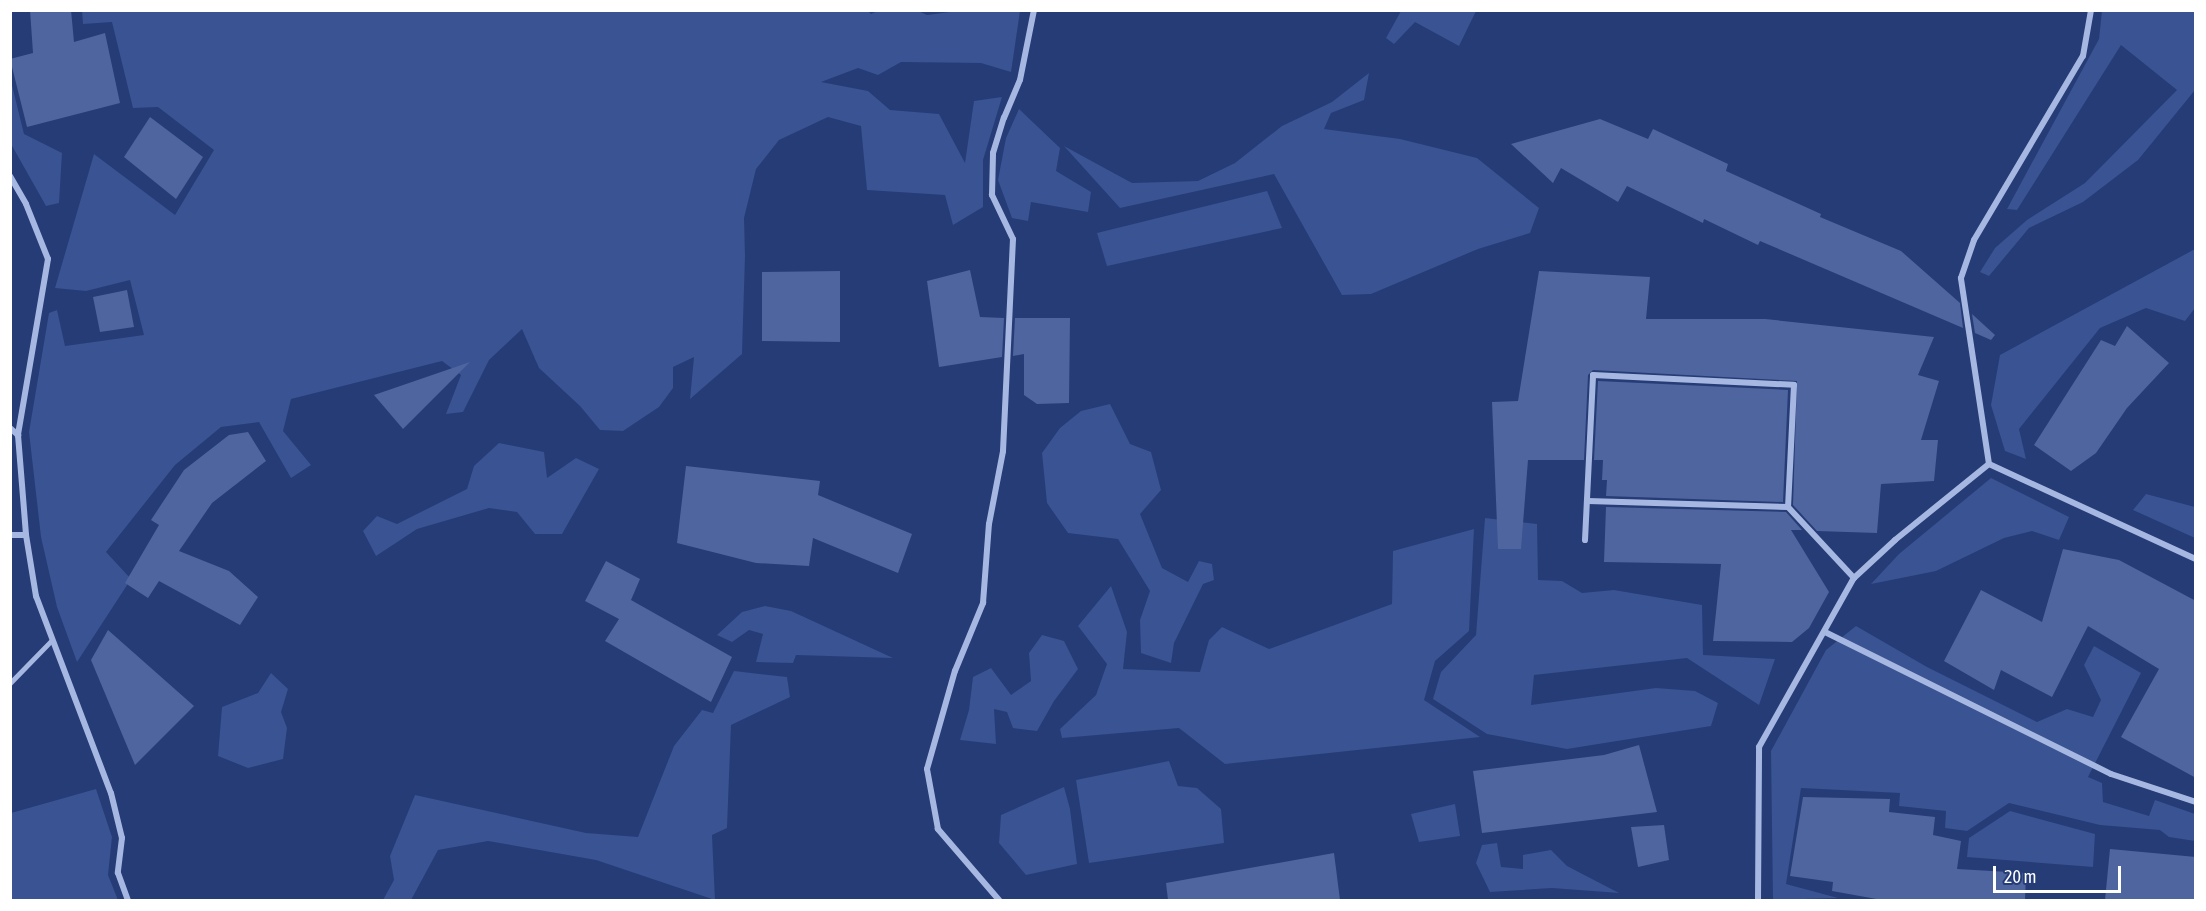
<!DOCTYPE html>
<style>
body{margin:0}
#map{position:relative;width:2206px;height:911px;overflow:hidden;background:#253c76;font-family:"Asap Condensed",sans-serif}
div>[style]{position:absolute}
[style*='--x']{left:calc(var(--x)*1px);top:calc(var(--y)*1px);width:calc(var(--w)*1px);rotate:calc(var(--a)*1deg)}
.green>*{inset:0;background:#395393}
.building>*{inset:0;background:#4e65a0}
.service>*{height:4.5px;margin:-2.25px;padding:0 2.25px;transform-origin:2.25px;border-radius:2.25px;background:#a6b8e2}
.minor>*{height:6px;margin:-3px;padding:0 3px;transform-origin:3px;border-radius:3px;background:#a6b8e2}
span{translate:-50% -50%;white-space:nowrap;text-align:center;line-height:1.15;-webkit-text-stroke:4.5px #253c76;paint-order:stroke}
.frame{position:absolute;inset:0;border:12px solid #fff;pointer-events:none}
.scale{position:absolute;left:1993px;top:866px;width:128px;height:27px;box-sizing:border-box;border:3px solid #fff;border-top:0;padding-left:8px;font-size:18px;line-height:21px;white-space:nowrap;color:#fff;-webkit-text-stroke:4px #253c76;paint-order:stroke}
</style>
<div id="map">
<div class="green">
<i style="clip-path:polygon(867px 10px,871px 14px,878px 11px,916px 10px,927px 15px,958px 11px,1020px 11px,1011px 72px,981px 63px,901px 62px,878px 75px,858px 68px,821px 82px,868px 91px,890px 110px,939px 114px,965px 163px,974px 101px,1002px 97px,983px 160px,983px 207px,953px 225px,945px 195px,867px 190px,861px 126px,828px 117px,779px 140px,756px 169px,744px 218px,745px 256px,742px 354px,690px 399px,694px 357px,673px 367px,673px 388px,659px 407px,623px 431px,600px 430px,580px 406px,539px 368px,522px 329px,489px 360px,463px 412px,446px 414px,461px 375px,442px 361px,291px 399px,283px 431px,311px 465px,291px 478px,259px 422px,221px 427px,175px 465px,106px 552px,131px 579px,77px 662px,57px 607px,41px 537px,29px 432px,49px 313px,57px 310px,65px 346px,144px 335px,130px 280px,86px 291px,55px 288px,94px 154px,175px 215px,214px 150px,158px 107px,133px 108px,112px 22px,83px 24px,82px 11px)"></i>
<i style="clip-path:polygon(1401px 11px,1401px 10px,1476px 11px,1459px 46px,1415px 22px,1394px 44px,1386px 38px)"></i>
<i style="clip-path:polygon(2102px 11px,2195px 11px,2195px 90px,2138px 160px,2083px 202px,2029px 228px,1989px 276px,1980px 272px,1995px 248px,2027px 220px,2085px 183px,2177px 90px,2121px 45px,2017px 210px,2007px 209px,2099px 39px)"></i>
<i style="clip-path:polygon(1369px 73px,1364px 100px,1331px 113px,1324px 129px,1400px 139px,1477px 158px,1539px 208px,1530px 233px,1478px 249px,1371px 294px,1342px 295px,1274px 174px,1120px 208px,1064px 146px,1132px 183px,1198px 181px,1235px 163px,1282px 126px,1332px 102px)"></i>
<i style="clip-path:polygon(10px 77px,24px 134px,62px 153px,59px 203px,46px 206px,11px 144px)"></i>
<i style="clip-path:polygon(1019px 109px,1060px 148px,1056px 171px,1091px 192px,1088px 212px,1031px 202px,1028px 221px,1012px 218px,998px 180px,1006px 138px)"></i>
<i style="clip-path:polygon(1267px 191px,1282px 228px,1107px 266px,1097px 233px)"></i>
<i style="clip-path:polygon(2195px 249px,2195px 308px,2185px 321px,2146px 308px,2100px 328px,2019px 429px,2026px 459px,2005px 451px,1991px 405px,2000px 355px)"></i>
<i style="clip-path:polygon(1110px 404px,1130px 444px,1151px 452px,1161px 490px,1140px 514px,1162px 568px,1188px 582px,1199px 561px,1212px 564px,1214px 580px,1203px 584px,1174px 643px,1171px 663px,1141px 653px,1140px 620px,1150px 591px,1118px 539px,1068px 533px,1047px 503px,1042px 453px,1060px 428px,1081px 411px)"></i>
<i style="clip-path:polygon(499px 443px,544px 452px,547px 478px,576px 458px,599px 469px,562px 534px,535px 534px,517px 512px,489px 508px,417px 529px,376px 556px,363px 531px,377px 516px,397px 524px,467px 489px,474px 466px)"></i>
<i style="clip-path:polygon(1991px 478px,2069px 517px,2059px 540px,2032px 531px,2004px 538px,1936px 571px,1871px 584px,1899px 554px)"></i>
<i style="clip-path:polygon(2146px 494px,2195px 507px,2195px 538px,2133px 510px)"></i>
<i style="clip-path:polygon(1485px 518px,1537px 524px,1538px 580px,1562px 581px,1582px 593px,1614px 590px,1702px 605px,1703px 655px,1775px 659px,1759px 705px,1687px 658px,1534px 675px,1531px 705px,1656px 688px,1695px 691px,1718px 703px,1711px 726px,1567px 749px,1487px 734px,1433px 699px,1441px 672px,1476px 635px)"></i>
<i style="clip-path:polygon(1474px 529px,1469px 631px,1435px 661px,1424px 700px,1480px 737px,1225px 764px,1179px 728px,1062px 738px,1060px 729px,1096px 695px,1107px 664px,1078px 626px,1111px 586px,1127px 632px,1123px 669px,1200px 672px,1209px 640px,1222px 627px,1269px 649px,1392px 604px,1393px 551px)"></i>
<i style="clip-path:polygon(765px 606px,791px 611px,893px 658px,796px 655px,793px 663px,756px 662px,763px 634px,749px 630px,732px 642px,717px 635px,742px 612px)"></i>
<i style="clip-path:polygon(1856px 626px,1927px 667px,2037px 722px,2067px 709px,2093px 717px,2101px 700px,2084px 665px,2094px 646px,2141px 673px,2088px 777px,2102px 783px,2103px 802px,2149px 816px,2155px 800px,2195px 814px,2195px 841px,2169px 837px,2160px 830px,2100px 825px,2009px 803px,1967px 831px,1945px 828px,1946px 811px,1899px 806px,1900px 793px,1801px 788px,1786px 884px,1838px 898px,1773px 900px,1771px 751px,1826px 650px)"></i>
<i style="clip-path:polygon(1042px 635px,1064px 641px,1078px 669px,1054px 701px,1037px 731px,1013px 728px,1007px 712px,994px 709px,996px 744px,960px 740px,969px 710px,973px 677px,991px 668px,1011px 695px,1031px 681px,1029px 653px)"></i>
<i style="clip-path:polygon(734px 671px,787px 677px,790px 697px,731px 725px,727px 828px,712px 835px,715px 900px,596px 860px,488px 841px,438px 850px,411px 900px,383px 900px,394px 880px,390px 856px,415px 795px,586px 833px,638px 837px,674px 746px,702px 710px,713px 713px)"></i>
<i style="clip-path:polygon(271px 673px,288px 689px,281px 712px,287px 728px,283px 759px,248px 768px,218px 756px,222px 707px,258px 693px)"></i>
<i style="clip-path:polygon(1169px 761px,1178px 786px,1197px 788px,1221px 809px,1224px 843px,1089px 863px,1076px 780px)"></i>
<i style="clip-path:polygon(1064px 787px,1070px 809px,1077px 864px,1026px 875px,999px 843px,1001px 815px)"></i>
<i style="clip-path:polygon(96px 789px,112px 837px,108px 875px,118px 900px,11px 900px,11px 813px)"></i>
<i style="clip-path:polygon(1455px 804px,1460px 836px,1419px 842px,1411px 814px)"></i>
<i style="clip-path:polygon(2010px 811px,2095px 834px,2093px 867px,1967px 857px,1969px 838px)"></i>
<i style="clip-path:polygon(1497px 843px,1501px 867px,1523px 869px,1523px 855px,1551px 850px,1567px 866px,1619px 893px,1552px 888px,1490px 892px,1476px 863px,1482px 845px)"></i>
</div>
<div class="building">
<i style="clip-path:polygon(30px 10px,71px 10px,74px 42px,105px 33px,120px 103px,27px 127px,10px 59px,33px 53px)"></i>
<i style="clip-path:polygon(150px 117px,203px 157px,176px 199px,124px 157px)"></i>
<i style="clip-path:polygon(1600px 119px,1648px 139px,1653px 129px,1728px 164px,1726px 171px,1821px 214px,1820px 217px,1901px 251px,1960px 303px,1963px 328px,1760px 241px,1758px 245px,1704px 219px,1703px 223px,1627px 186px,1618px 202px,1561px 168px,1553px 183px,1511px 144px)"></i>
<i style="clip-path:polygon(970px 270px,980px 317px,1004px 318px,1002px 357px,939px 367px,927px 281px)"></i>
<i style="clip-path:polygon(840px 271px,840px 342px,762px 341px,762px 272px)"></i>
<i style="clip-path:polygon(1539px 271px,1650px 277px,1646px 319px,1765px 319px,1934px 337px,1918px 375px,1939px 381px,1921px 440px,1938px 440px,1934px 481px,1881px 484px,1877px 533px,1817px 531px,1793px 505px,1797px 381px,1593px 370px,1588px 375px,1584px 460px,1528px 460px,1521px 549px,1498px 549px,1492px 402px,1518px 401px)"></i>
<i style="clip-path:polygon(127px 290px,134px 327px,100px 332px,93px 297px)"></i>
<i style="clip-path:polygon(1972px 314px,1995px 335px,1991px 340px,1975px 333px)"></i>
<i style="clip-path:polygon(1015px 318px,1070px 318px,1069px 403px,1037px 404px,1024px 395px,1024px 354px,1013px 356px)"></i>
<i style="clip-path:polygon(2127px 326px,2169px 363px,2127px 408px,2096px 453px,2071px 471px,2034px 445px,2101px 340px,2115px 346px)"></i>
<i style="clip-path:polygon(470px 362px,403px 429px,374px 395px)"></i>
<i style="clip-path:polygon(1598px 381px,1788px 390px,1783px 502px,1606px 496px,1607px 480px,1602px 480px,1603px 460px,1594px 460px)"></i>
<i style="clip-path:polygon(248px 432px,266px 461px,212px 503px,179px 551px,229px 571px,258px 597px,240px 625px,159px 581px,148px 598px,125px 583px,159px 525px,151px 520px,184px 470px,229px 435px)"></i>
<i style="clip-path:polygon(686px 466px,820px 481px,818px 495px,912px 534px,898px 573px,813px 538px,809px 566px,756px 563px,677px 543px)"></i>
<i style="clip-path:polygon(1606px 507px,1786px 512px,1802px 530px,1791px 530px,1829px 592px,1809px 628px,1792px 642px,1713px 641px,1721px 564px,1604px 562px)"></i>
<i style="clip-path:polygon(2063px 549px,2119px 560px,2196px 601px,2196px 778px,2121px 737px,2159px 669px,2088px 626px,2052px 697px,2001px 670px,1994px 690px,1944px 661px,1981px 590px,2042px 622px)"></i>
<i style="clip-path:polygon(606px 561px,640px 579px,631px 600px,732px 657px,711px 702px,605px 641px,619px 619px,585px 601px)"></i>
<i style="clip-path:polygon(108px 630px,194px 706px,135px 765px,91px 660px)"></i>
<i style="clip-path:polygon(1639px 745px,1657px 812px,1482px 833px,1473px 771px,1604px 755px)"></i>
<i style="clip-path:polygon(1803px 797px,1890px 799px,1889px 812px,1935px 817px,1933px 835px,1961px 841px,1957px 869px,2026px 873px,2025px 900px,1882px 900px,1832px 891px,1833px 882px,1790px 876px)"></i>
<i style="clip-path:polygon(1664px 825px,1669px 860px,1638px 867px,1631px 827px)"></i>
<i style="clip-path:polygon(2110px 849px,2196px 857px,2196px 900px,2105px 900px)"></i>
<i style="clip-path:polygon(1334px 853px,1340px 900px,1168px 900px,1166px 883px)"></i>
</div>
<div class="service">
<i style="--x:10;--y:683;--w:60;--a:-45.7"></i>
</div>
<div class="minor">
<i style="--x:10;--y:176;--w:32;--a:60"></i>
<i style="--x:26;--y:204;--w:59;--a:68.2"></i>
<i style="--x:48;--y:259;--w:179;--a:99.7"></i>
<i style="--x:18;--y:435;--w:100;--a:85.4"></i>
<i style="--x:26;--y:535;--w:62;--a:80.7"></i>
<i style="--x:36;--y:596;--w:211;--a:69.2"></i>
<i style="--x:111;--y:793;--w:46;--a:76.3"></i>
<i style="--x:122;--y:838;--w:35;--a:97"></i>
<i style="--x:118;--y:873;--w:29;--a:70"></i>
<i style="--x:10;--y:428;--w:11;--a:41"></i>
<i style="--x:1989;--y:464;--w:228;--a:24.7"></i>
<i style="--x:1588;--y:501;--w:200;--a:1.7"></i>
<i style="--x:1788;--y:507;--w:97;--a:47.1"></i>
<i style="--x:10;--y:535;--w:16;--a:0"></i>
<i style="--x:1585;--y:540;--w:165;--a:-87.2"></i>
<i style="--x:1593;--y:375;--w:201;--a:2.8"></i>
<i style="--x:1794;--y:385;--w:122;--a:92.8"></i>
<i style="--x:1825;--y:632;--w:319;--a:26.4"></i>
<i style="--x:2111;--y:774;--w:89;--a:18.2"></i>
<i style="--x:999;--y:900;--w:94;--a:-130.7"></i>
<i style="--x:938;--y:829;--w:61;--a:-100.4"></i>
<i style="--x:927;--y:769;--w:102;--a:-74.1"></i>
<i style="--x:955;--y:671;--w:74;--a:-67.6"></i>
<i style="--x:983;--y:603;--w:79;--a:-85.7"></i>
<i style="--x:989;--y:524;--w:74;--a:-79.1"></i>
<i style="--x:1003;--y:451;--w:212;--a:-87.3"></i>
<i style="--x:1013;--y:239;--w:49;--a:-115.5"></i>
<i style="--x:992;--y:195;--w:42;--a:-88.6"></i>
<i style="--x:993;--y:153;--w:37;--a:-73"></i>
<i style="--x:1004;--y:118;--w:41;--a:-67.2"></i>
<i style="--x:1020;--y:80;--w:71;--a:-78.7"></i>
<i style="--x:1758;--y:900;--w:153;--a:-89.6"></i>
<i style="--x:1759;--y:747;--w:194;--a:-60.7"></i>
<i style="--x:1854;--y:578;--w:56;--a:-42.8"></i>
<i style="--x:1895;--y:540;--w:121;--a:-39"></i>
<i style="--x:1989;--y:464;--w:188;--a:-98.6"></i>
<i style="--x:1961;--y:278;--w:40;--a:-71.1"></i>
<i style="--x:1974;--y:240;--w:214;--a:-59.4"></i>
<i style="--x:2083;--y:56;--w:47;--a:-80.1"></i>
</div>
<div class="frame"></div>
<div class="scale">20 m</div>
</div>
